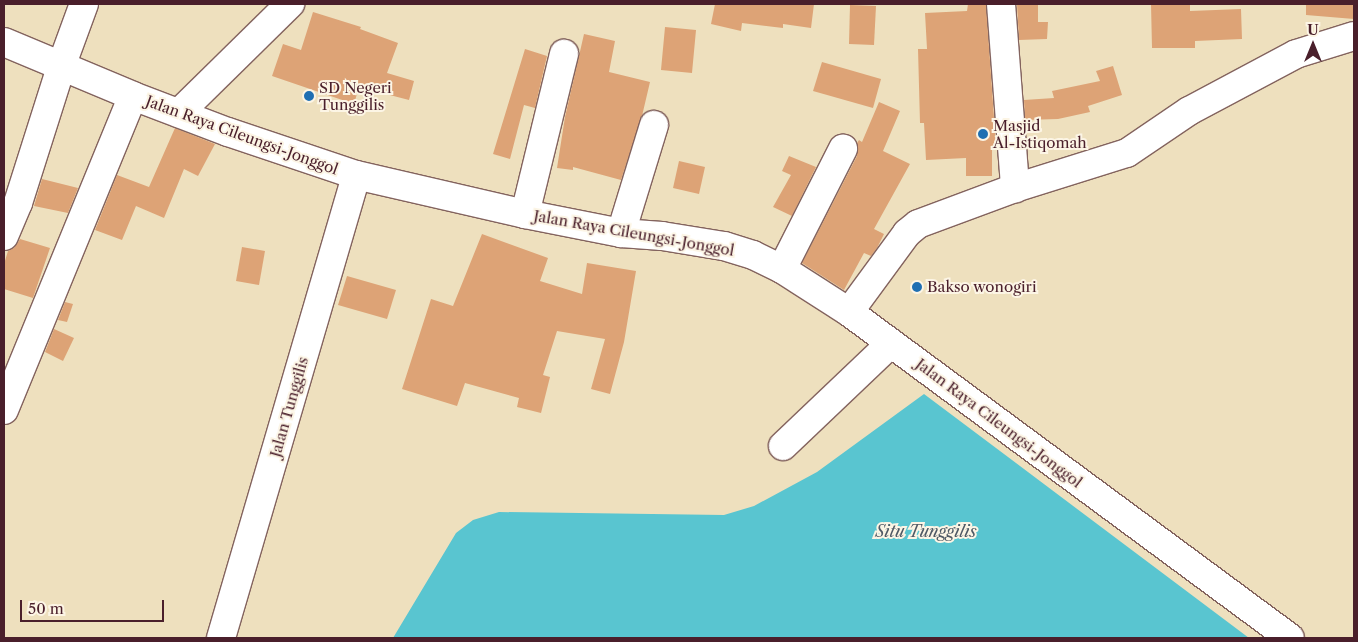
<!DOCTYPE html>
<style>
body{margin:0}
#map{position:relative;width:1358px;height:642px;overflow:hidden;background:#eee0be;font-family:"Libre Caslon Text",serif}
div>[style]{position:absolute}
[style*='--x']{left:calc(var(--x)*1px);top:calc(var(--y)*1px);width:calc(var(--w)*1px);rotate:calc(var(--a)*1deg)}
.water>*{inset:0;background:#59c5d0}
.building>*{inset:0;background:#dda376}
.roads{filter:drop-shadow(1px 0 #83635e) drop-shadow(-1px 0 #83635e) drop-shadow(0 1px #83635e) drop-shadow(0 -1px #83635e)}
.minor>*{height:28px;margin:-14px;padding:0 14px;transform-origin:14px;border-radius:14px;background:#fff}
.major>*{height:28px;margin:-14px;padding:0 14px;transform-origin:14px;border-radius:14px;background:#fff}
.dots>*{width:14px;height:14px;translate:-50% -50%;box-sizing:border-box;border:2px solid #fcf5e5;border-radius:50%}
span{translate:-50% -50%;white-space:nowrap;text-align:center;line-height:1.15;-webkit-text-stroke:4px #fcf5e5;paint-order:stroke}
.poi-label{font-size:15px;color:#4a1f2b}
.left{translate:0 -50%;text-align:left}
.street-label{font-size:15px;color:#4a1f2b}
.water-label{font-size:16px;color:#4f5965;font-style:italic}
.frame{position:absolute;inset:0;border:5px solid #4a1f2b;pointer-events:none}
.north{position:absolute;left:1288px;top:20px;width:50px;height:50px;-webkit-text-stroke:4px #fcf5e5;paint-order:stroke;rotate:0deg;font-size:14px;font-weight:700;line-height:20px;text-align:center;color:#4a1f2b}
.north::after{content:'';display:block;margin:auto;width:18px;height:22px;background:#4a1f2b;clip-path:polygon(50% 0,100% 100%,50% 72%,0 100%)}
.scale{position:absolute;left:20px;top:600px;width:144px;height:22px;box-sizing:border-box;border:2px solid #4a1f2b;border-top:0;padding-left:6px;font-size:15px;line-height:18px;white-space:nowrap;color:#4a1f2b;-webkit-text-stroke:4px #fcf5e5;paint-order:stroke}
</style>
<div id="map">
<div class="water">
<i style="clip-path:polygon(924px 394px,1249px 638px,393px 638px,456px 533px,473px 520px,499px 512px,724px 515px,754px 506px,817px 472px)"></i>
</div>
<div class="building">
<i style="clip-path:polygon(715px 4px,814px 4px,811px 28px,783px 24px,783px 28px,742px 23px,741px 31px,711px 24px)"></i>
<i style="clip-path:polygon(968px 4px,986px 4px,996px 146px,992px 146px,992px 176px,966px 176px,966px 158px,926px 160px,924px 123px,920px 123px,918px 49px,927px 49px,925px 13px,967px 11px)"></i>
<i style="clip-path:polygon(1017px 4px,1038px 4px,1038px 22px,1048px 22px,1047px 39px,1019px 40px)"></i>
<i style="clip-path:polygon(1151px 4px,1190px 4px,1190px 11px,1241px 9px,1242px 39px,1195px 41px,1195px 48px,1152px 48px)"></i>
<i style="clip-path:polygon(1306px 4px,1354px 4px,1354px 19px,1306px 15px)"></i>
<i style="clip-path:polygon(850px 5px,876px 6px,874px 45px,849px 44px)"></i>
<i style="clip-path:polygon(313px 12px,361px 27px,360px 29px,398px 43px,387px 73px,414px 81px,409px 100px,359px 87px,354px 104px,272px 76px,283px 44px,301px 50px)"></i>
<i style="clip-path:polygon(665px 27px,696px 30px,692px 73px,661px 70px)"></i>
<i style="clip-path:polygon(584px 34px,615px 41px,609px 72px,650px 82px,642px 116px,621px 180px,573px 167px,573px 170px,557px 168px,565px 117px)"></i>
<i style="clip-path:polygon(525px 49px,547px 56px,535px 108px,524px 105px,510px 159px,493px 154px)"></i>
<i style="clip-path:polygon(822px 62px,881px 79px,873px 108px,813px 91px)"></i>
<i style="clip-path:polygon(1113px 66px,1122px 95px,1088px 106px,1090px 112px,1058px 119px,1025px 120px,1024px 100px,1054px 98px,1052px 91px,1100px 81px,1096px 71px)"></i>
<i style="clip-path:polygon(879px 102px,900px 111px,883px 151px,910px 164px,874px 229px,884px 234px,877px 248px,871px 256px,864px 253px,844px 290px,802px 263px,857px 156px,857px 143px,859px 140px,862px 142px)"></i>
<i style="clip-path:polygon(175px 128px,215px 144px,198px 176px,184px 169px,164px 218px,136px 206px,122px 240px,95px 230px,117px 175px,149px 187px)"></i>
<i style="clip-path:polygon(789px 156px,816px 167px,792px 216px,773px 207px,791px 175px,782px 171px)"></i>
<i style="clip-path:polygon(679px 161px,705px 167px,699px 194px,673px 188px)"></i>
<i style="clip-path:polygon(42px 179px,78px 188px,68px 213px,34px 206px)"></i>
<i style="clip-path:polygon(482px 234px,548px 258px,540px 281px,582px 294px,587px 263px,636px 271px,624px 342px,610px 394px,591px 389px,605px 339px,557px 331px,543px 375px,550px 377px,541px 413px,517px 407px,519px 398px,465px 383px,457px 406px,402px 389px,431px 299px,453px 306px)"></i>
<i style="clip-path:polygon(20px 239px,50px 248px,33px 298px,4px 289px,4px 264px,8px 251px,14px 248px)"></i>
<i style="clip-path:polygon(242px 247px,265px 251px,259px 285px,236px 281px)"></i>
<i style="clip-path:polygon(347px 276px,396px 290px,387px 319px,338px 305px)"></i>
<i style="clip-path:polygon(65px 302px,73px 304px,67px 322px,58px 320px)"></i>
<i style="clip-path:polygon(54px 329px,74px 338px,63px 361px,45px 352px)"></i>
</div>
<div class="roads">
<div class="minor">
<i style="--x:1001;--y:4;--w:185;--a:85.6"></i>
<i style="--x:179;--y:113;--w:156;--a:-44.5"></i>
<i style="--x:525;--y:214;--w:165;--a:-76.3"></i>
<i style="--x:621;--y:233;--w:113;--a:-73"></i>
<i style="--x:4;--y:236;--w:36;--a:-67"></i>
<i style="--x:18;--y:203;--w:146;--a:-72.4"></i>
<i style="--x:62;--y:64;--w:64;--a:-69.9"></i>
<i style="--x:782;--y:269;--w:135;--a:-63.1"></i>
<i style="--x:849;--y:312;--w:98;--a:-53.7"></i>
<i style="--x:907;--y:233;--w:14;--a:-39"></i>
<i style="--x:918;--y:224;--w:103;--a:-20.4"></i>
<i style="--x:1015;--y:188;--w:117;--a:-17.4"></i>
<i style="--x:1127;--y:153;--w:75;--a:-34.1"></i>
<i style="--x:1189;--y:111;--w:121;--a:-28"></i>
<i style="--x:1296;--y:54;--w:61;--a:-17.2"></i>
<i style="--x:4;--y:410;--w:339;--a:-67.7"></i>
<i style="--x:783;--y:446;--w:149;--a:-43.6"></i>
<i style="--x:221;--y:638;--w:482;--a:-73.7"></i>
</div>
<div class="major">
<i style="--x:4;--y:42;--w:140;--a:22.7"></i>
<i style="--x:133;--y:96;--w:102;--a:20.8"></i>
<i style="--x:228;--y:132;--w:135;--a:18.6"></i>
<i style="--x:356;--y:175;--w:173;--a:13"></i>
<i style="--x:525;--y:214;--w:98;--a:11.2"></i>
<i style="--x:621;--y:233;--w:41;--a:4.2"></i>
<i style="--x:662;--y:236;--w:63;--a:9.2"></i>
<i style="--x:724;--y:246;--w:30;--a:17"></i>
<i style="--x:753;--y:255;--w:32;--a:26"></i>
<i style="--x:782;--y:269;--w:80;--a:32.7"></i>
<i style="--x:849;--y:312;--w:548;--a:36.47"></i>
</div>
</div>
<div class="dots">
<i style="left:309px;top:96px;background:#1f6fb2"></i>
<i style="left:983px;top:134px;background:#1f6fb2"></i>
<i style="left:917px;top:287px;background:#1f6fb2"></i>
</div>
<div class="poi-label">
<span class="left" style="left:319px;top:96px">SD Negeri<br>Tunggilis</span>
<span class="left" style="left:993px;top:134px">Masjid<br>Al-Istiqomah</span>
<span class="left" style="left:927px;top:287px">Bakso wonogiri</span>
</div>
<div class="street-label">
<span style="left:242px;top:135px;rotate:20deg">Jalan Raya Cileungsi-Jonggol</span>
<span style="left:634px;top:233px;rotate:10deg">Jalan Raya Cileungsi-Jonggol</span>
<span style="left:289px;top:407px;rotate:-74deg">Jalan Tunggilis</span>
<span style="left:999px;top:423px;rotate:37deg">Jalan Raya Cileungsi-Jonggol</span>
</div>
<div class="water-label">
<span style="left:926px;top:531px">Situ Tunggilis</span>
</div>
<div class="frame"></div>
<div class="north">U</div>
<div class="scale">50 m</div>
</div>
